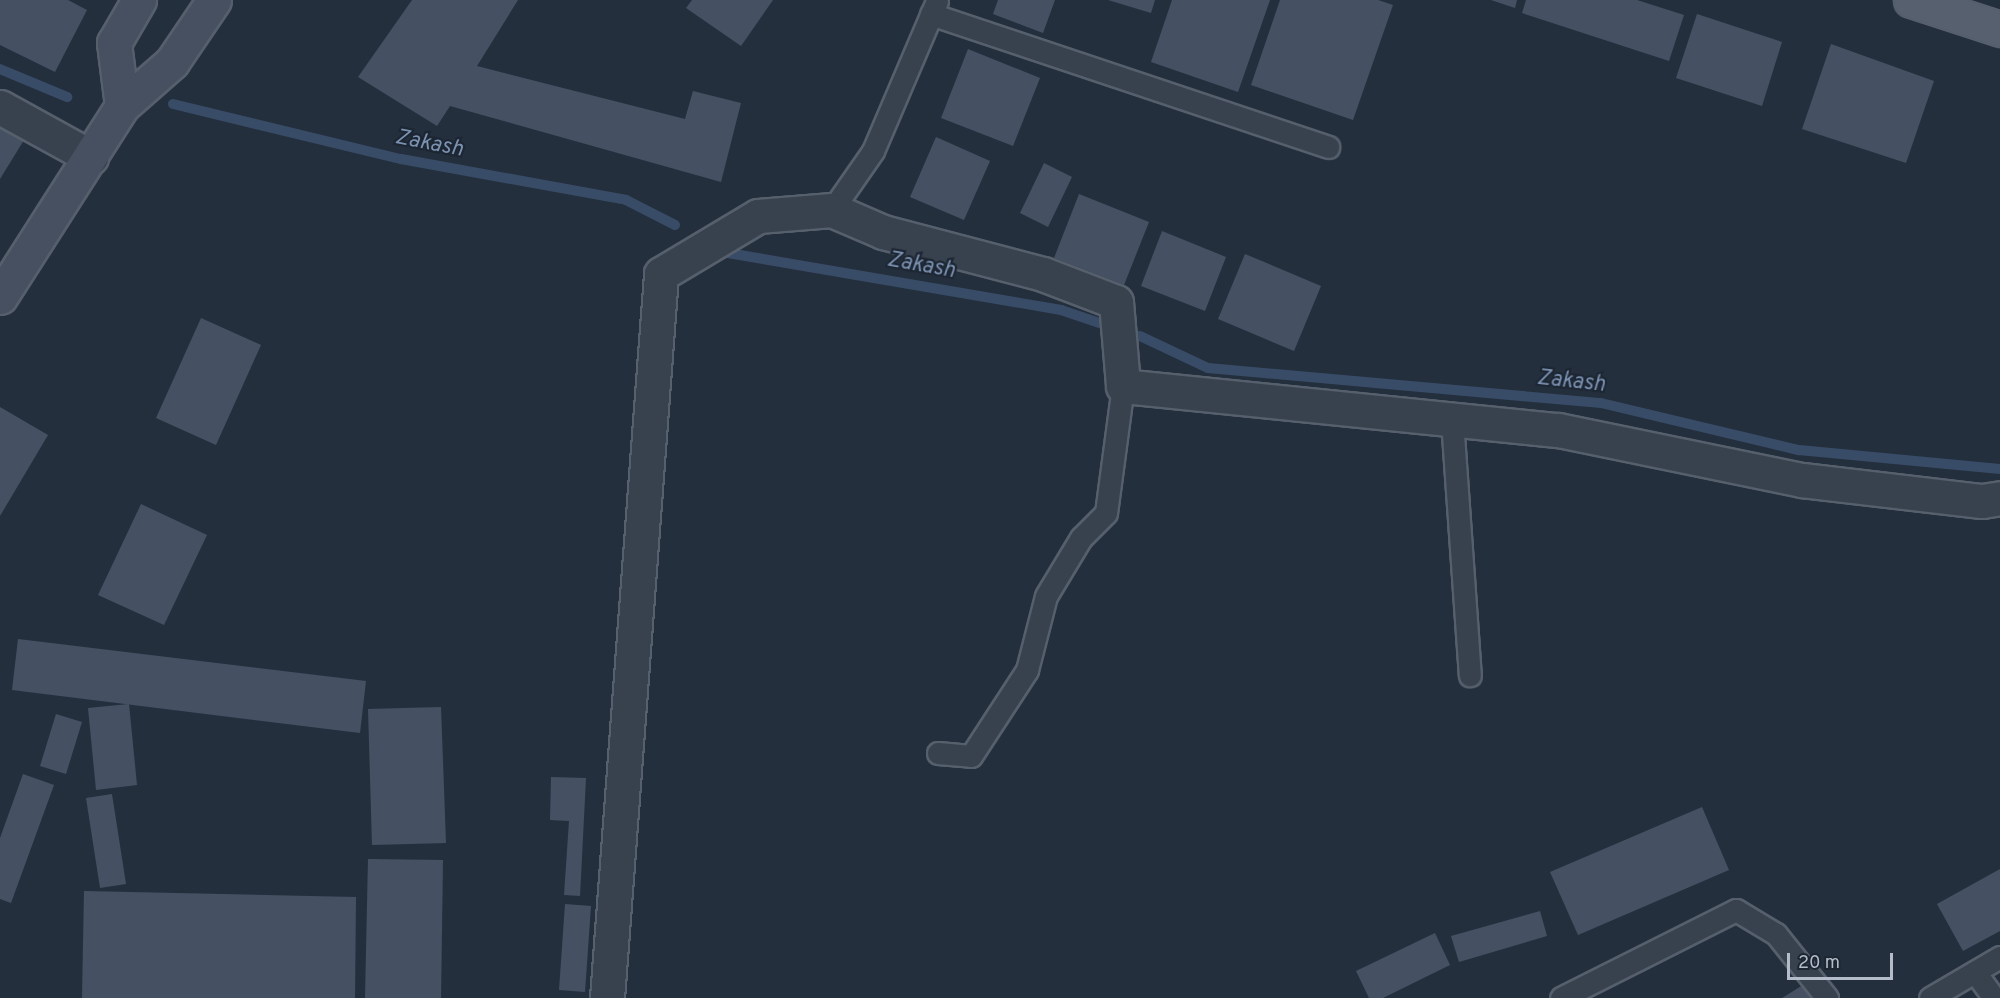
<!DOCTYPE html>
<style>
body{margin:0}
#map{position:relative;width:2000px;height:998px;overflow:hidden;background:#242f3e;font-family:Overpass,sans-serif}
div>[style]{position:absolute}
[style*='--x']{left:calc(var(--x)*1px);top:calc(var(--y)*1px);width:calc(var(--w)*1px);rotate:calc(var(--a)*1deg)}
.stream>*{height:10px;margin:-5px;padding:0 5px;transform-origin:5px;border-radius:5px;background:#394c67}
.building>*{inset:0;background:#455162}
.roads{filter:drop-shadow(2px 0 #565f6c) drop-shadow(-2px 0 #565f6c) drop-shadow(0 2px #565f6c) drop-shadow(0 -2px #565f6c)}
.service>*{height:21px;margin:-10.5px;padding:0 10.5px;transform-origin:10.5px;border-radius:10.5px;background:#38414e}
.minor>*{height:33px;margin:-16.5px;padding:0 16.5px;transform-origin:16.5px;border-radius:16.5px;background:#38414e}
.secondary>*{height:33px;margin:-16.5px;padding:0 16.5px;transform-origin:16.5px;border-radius:16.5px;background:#465061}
.primary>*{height:33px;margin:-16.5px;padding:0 16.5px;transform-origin:16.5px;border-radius:16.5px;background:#56606e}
span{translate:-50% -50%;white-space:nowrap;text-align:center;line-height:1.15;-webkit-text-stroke:4.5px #1d2633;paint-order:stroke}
.water-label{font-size:22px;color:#7c92b1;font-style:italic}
.scale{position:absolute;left:1787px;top:953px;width:106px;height:27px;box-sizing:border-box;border:3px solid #b4bcc9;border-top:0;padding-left:8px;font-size:18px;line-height:21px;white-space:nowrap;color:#b4bcc9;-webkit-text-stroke:4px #1d2633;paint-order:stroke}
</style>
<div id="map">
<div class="stream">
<i style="--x:0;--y:69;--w:73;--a:22.7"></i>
<i style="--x:173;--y:104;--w:235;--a:13.6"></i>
<i style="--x:401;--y:159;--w:229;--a:10.3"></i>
<i style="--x:626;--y:200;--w:55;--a:27"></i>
<i style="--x:728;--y:253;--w:338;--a:9.7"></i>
<i style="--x:1061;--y:310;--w:46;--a:18.8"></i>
<i style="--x:1140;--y:336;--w:75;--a:25.2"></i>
<i style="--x:1208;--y:368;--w:395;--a:5.1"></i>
<i style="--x:1601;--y:403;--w:204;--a:13.4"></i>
<i style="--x:1799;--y:450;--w:202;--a:5.4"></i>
</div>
<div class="building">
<i style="clip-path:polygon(0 0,68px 0,87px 10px,55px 72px,0 45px)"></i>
<i style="clip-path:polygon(412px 0,518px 0,477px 66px,685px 119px,693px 91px,741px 103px,721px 182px,450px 106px,437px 126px,358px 77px)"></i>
<i style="clip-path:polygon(692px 0,773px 0,741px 46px,686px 8px)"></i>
<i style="clip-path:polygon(998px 0,1055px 0,1043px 33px,993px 14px)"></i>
<i style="clip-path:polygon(1108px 0,1155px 0,1151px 13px)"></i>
<i style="clip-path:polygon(1172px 0,1270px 0,1238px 92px,1151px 62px)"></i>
<i style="clip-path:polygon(1280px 0,1378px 0,1393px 5px,1353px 120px,1251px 85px)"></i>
<i style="clip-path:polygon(1491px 0,1517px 0,1515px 8px)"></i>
<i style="clip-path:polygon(1526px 0,1637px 0,1684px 15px,1669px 61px,1522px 13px)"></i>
<i style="clip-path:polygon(1697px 14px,1782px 42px,1762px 106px,1676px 78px)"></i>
<i style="clip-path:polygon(1831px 44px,1934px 81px,1906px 163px,1802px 129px)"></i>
<i style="clip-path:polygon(968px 49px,1040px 78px,1013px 146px,941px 118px)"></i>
<i style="clip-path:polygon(0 125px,24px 140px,0 179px)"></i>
<i style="clip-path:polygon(936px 137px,990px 161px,964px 220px,910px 197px)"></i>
<i style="clip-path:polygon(1044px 163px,1072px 177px,1048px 227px,1020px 213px)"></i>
<i style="clip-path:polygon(1079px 194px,1149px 222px,1124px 285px,1054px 258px)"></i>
<i style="clip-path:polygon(1162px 231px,1226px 257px,1205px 311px,1141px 286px)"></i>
<i style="clip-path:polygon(1245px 254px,1321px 286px,1294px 351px,1218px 319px)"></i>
<i style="clip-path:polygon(201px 318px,261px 345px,216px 445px,156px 418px)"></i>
<i style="clip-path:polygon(0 407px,48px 435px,0 516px)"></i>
<i style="clip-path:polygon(141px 504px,207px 535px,164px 625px,98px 595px)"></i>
<i style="clip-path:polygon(18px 639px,366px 681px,360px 733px,12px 690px)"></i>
<i style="clip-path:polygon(129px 704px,137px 785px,96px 790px,88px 708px)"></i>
<i style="clip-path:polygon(441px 707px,446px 843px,372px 845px,368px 709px)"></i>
<i style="clip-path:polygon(56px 714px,82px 722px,66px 774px,40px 766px)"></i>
<i style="clip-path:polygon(23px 774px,54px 785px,11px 903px,0 899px,0 838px)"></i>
<i style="clip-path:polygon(551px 777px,586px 778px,580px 896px,564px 895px,569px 821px,550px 820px)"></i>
<i style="clip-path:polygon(112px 794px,126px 884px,100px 888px,86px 798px)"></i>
<i style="clip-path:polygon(1702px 807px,1729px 870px,1578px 935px,1550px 872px)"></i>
<i style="clip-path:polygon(368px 859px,443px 860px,441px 998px,365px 998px)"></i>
<i style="clip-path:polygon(2000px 869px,2000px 931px,1963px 951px,1937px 904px)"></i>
<i style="clip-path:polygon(84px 891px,356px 897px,355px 998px,82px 998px)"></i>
<i style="clip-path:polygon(565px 904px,591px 906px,585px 992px,559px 990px)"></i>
<i style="clip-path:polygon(1540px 911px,1547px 936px,1459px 962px,1451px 936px)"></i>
<i style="clip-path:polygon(1435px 933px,1450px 965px,1383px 998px,1369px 998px,1356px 971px)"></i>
<i style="clip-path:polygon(1803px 985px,1811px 998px,1782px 998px)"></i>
</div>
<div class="roads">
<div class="service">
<i style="--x:931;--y:14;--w:419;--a:18.5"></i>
<i style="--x:832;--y:210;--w:72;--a:-55.2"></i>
<i style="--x:873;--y:151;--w:163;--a:-66.9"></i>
<i style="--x:1452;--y:420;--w:256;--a:86"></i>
<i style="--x:938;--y:753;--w:33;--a:5"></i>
<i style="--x:971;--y:756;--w:103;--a:-56.9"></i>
<i style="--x:1027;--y:670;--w:76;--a:-75.6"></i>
<i style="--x:1046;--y:596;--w:68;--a:-58.9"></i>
<i style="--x:1081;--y:538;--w:35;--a:-45"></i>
<i style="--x:1106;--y:513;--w:128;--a:-82.4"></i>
<i style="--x:1975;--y:972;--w:32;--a:54"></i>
<i style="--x:1561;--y:998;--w:196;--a:-26.7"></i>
<i style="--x:1736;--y:910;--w:47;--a:31"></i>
<i style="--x:1776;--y:934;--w:82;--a:51.4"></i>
<i style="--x:1930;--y:998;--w:81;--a:-30.4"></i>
</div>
<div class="minor">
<i style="--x:0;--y:107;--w:104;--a:28.8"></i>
<i style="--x:607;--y:998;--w:726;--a:-85.73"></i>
<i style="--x:661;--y:274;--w:113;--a:-30.9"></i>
<i style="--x:758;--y:216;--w:74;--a:-4.6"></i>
<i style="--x:832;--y:210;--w:56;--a:23.3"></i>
<i style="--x:883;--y:232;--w:165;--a:14.7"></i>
<i style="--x:1043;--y:274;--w:78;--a:21"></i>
<i style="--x:1116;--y:302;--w:84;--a:85.2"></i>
<i style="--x:1123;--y:386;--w:437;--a:5.8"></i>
<i style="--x:1558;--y:430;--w:249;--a:11.6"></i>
<i style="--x:1802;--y:480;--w:181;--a:6.7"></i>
<i style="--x:1982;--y:501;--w:18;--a:-9"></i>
</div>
<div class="secondary">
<i style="--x:122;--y:106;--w:64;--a:-97.2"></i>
<i style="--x:114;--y:43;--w:50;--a:-59.8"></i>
<i style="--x:0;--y:297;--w:227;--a:-57.4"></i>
<i style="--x:122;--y:106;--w:67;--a:-41.3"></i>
<i style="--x:172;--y:62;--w:75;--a:-55.9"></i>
</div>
<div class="primary">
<i style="--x:1911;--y:0;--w:94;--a:18"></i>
</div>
</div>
<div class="water-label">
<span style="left:429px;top:144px;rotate:11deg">Zakash</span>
<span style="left:921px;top:266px;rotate:10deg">Zakash</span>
<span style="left:1571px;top:382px;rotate:6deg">Zakash</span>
</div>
<div class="scale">20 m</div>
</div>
